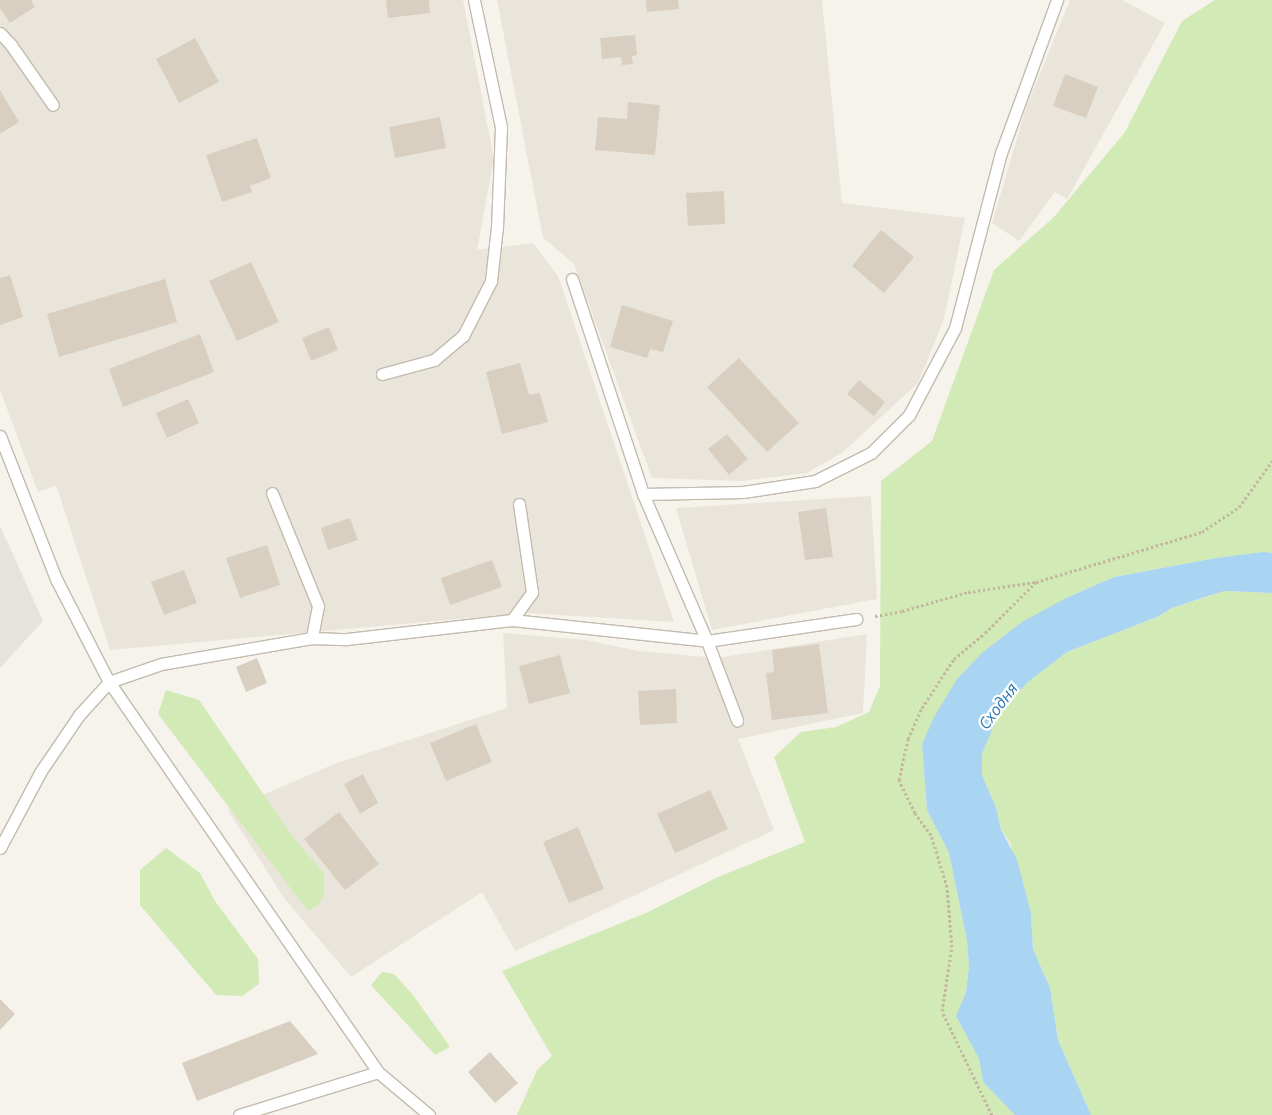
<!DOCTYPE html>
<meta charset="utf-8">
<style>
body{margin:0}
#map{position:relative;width:1272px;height:1115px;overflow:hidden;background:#f6f3ec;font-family:"Open Sans",sans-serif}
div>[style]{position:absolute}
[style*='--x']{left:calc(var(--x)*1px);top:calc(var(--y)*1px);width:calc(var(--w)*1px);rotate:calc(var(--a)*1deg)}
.residential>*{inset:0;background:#eae5da}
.industrial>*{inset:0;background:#e6e2dd}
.green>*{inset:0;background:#d2eab5}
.water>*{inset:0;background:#a9d4f2}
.building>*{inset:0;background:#d8cfc1}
.path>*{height:3px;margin-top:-1.5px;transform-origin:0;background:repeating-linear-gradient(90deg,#c4b79f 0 2.5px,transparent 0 5px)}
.roads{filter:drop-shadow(1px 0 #c2bbae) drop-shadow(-1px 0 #c2bbae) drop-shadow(0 1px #c2bbae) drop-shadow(0 -1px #c2bbae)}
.lane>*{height:11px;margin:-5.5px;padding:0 5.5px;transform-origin:5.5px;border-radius:5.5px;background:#fff}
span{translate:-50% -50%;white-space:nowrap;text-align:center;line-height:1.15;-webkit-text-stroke:4.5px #fff;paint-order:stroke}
.water-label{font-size:16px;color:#2e7ab2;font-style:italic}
</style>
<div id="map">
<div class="residential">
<i style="clip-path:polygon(0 0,463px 0,494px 159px,477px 250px,533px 243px,558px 276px,674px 622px,526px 613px,110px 650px,56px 485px,38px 492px,0 390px)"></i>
<i style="clip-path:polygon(497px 0,822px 0,842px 203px,965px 218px,944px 319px,918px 383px,843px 452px,807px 473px,741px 481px,652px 478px,574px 264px,543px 238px)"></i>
<i style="clip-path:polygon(1070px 0,1122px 0,1165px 23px,1067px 199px,1055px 192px,1019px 241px,992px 223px,1026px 108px)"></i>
<i style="clip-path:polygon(871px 496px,877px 599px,712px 630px,676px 508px)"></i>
<i style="clip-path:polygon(503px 633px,585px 640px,639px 651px,717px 658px,867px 634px,863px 713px,738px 739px,774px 830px,515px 951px,482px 892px,351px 977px,284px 898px,228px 810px,334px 764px,507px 708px)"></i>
</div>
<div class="industrial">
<i style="clip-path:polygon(0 526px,43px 621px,0 668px)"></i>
</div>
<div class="green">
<i style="clip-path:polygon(1215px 0,1272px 0,1272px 553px,1216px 558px,1114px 577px,1066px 598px,922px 744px,927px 810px,949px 853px,967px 941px,969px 966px,966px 992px,956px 1016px,979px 1059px,983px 1082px,1015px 1115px,517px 1115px,537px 1070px,552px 1056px,502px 971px,646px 913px,718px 877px,805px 842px,774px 757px,801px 732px,836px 727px,869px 712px,880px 686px,881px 481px,932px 441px,994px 270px,1053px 218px,1125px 132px,1182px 21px)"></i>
<i style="clip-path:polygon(1225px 591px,1272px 593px,1272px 1115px,1091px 1115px,1058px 1040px,1050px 988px,1033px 949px,1031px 913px,1010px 843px,1000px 827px,997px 810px,982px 775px,982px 754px,999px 712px,1028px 682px,1067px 652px,1157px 617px,1172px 608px)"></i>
<i style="clip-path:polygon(166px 690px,199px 700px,293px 837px,324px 873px,324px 894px,318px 905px,308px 911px,158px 714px)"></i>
<i style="clip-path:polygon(166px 848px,200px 873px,215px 901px,258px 959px,259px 984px,242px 996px,216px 995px,140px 905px,140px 870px)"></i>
<i style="clip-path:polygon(382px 972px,394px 974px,413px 995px,450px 1047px,435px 1055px,371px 985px)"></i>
</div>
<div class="water">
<i style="clip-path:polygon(1264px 552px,1272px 553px,1272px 593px,1225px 591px,1208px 596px,1172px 608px,1157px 617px,1067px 652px,1028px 682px,999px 713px,982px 754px,982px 775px,997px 810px,1000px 827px,1017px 860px,1031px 913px,1033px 949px,1050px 988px,1058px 1040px,1091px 1115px,1015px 1115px,983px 1082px,979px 1059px,956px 1016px,966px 992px,969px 966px,967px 941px,949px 853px,927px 810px,922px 744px,934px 717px,957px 679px,982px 653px,1022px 622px,1066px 598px,1114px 577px,1216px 558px)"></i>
</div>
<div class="building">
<i style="clip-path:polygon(0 0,31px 0,35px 7px,10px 23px,0 8px)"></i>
<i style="clip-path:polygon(386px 0,429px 0,430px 13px,388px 18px)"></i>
<i style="clip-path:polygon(646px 0,678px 0,679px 9px,647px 12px)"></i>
<i style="clip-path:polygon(635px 35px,637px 55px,632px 56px,633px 64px,622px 65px,621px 57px,602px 59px,600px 38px)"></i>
<i style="clip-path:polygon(195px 38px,219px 82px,179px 103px,156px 59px)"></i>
<i style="clip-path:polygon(1065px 74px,1098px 87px,1086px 118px,1053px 106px)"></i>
<i style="clip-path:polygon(0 90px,19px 122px,0 134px)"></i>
<i style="clip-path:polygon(628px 102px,660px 105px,655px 155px,595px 150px,598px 117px,627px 119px)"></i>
<i style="clip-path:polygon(440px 117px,446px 148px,395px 158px,389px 127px)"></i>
<i style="clip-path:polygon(257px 138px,271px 178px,250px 186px,252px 192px,222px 202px,206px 155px)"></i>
<i style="clip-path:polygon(724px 191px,725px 224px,688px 226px,686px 193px)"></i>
<i style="clip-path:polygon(881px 230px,914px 257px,884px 293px,852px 266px)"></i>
<i style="clip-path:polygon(251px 262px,279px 322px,237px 341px,209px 281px)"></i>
<i style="clip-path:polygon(10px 275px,23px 317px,0 325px,0 278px)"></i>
<i style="clip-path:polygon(165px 279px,177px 322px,59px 357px,47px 314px)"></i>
<i style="clip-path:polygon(622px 305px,673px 321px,663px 352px,650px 349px,647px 358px,610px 347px)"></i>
<i style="clip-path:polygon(329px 327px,338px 350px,311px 361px,302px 338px)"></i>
<i style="clip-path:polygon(200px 334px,214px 372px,123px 407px,109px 369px)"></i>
<i style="clip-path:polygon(739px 358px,799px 423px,767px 452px,707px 387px)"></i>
<i style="clip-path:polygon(520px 363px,529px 395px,540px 393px,548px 422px,502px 434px,486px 372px)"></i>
<i style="clip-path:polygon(859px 380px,885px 402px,874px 416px,847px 394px)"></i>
<i style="clip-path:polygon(188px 399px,199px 423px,167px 438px,156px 413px)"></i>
<i style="clip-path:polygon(727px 434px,748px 459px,729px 475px,708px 449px)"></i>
<i style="clip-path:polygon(826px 508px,833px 557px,805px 560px,798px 512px)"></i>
<i style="clip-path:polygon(350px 518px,358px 540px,328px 550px,321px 528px)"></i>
<i style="clip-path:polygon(267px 545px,280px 585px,240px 598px,226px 558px)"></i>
<i style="clip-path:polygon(492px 560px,502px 587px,450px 605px,441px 578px)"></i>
<i style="clip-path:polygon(184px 570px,197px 603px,164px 615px,151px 582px)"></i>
<i style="clip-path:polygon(819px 644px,828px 713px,772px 720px,766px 673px,774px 672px,772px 650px)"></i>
<i style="clip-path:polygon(560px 655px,570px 693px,529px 704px,519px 666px)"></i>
<i style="clip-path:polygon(257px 658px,267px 683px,246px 692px,236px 667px)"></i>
<i style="clip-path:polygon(676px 689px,677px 723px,640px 725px,638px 691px)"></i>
<i style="clip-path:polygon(476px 724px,492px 762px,446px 781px,430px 743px)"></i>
<i style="clip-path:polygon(363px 774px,378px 803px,360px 814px,344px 784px)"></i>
<i style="clip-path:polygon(710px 790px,728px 829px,675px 853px,657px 814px)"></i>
<i style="clip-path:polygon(339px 812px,379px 864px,345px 890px,304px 839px)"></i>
<i style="clip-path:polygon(578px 827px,604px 889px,569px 903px,543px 842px)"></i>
<i style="clip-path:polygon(0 999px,15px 1014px,0 1030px)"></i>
<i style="clip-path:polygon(290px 1021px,318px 1054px,197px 1101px,182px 1063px)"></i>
<i style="clip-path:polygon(490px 1052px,518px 1083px,495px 1103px,468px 1072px)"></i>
</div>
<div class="path">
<i style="--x:875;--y:616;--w:27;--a:-10"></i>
<i style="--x:902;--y:611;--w:69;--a:-16.1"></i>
<i style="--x:968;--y:592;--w:69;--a:-8.4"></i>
<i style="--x:1036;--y:582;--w:173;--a:-16.8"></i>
<i style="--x:1202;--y:532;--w:45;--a:-34"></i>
<i style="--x:1239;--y:507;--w:57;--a:-54.3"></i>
<i style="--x:992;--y:1115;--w:115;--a:-115.7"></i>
<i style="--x:942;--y:1011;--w:65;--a:-81.1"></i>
<i style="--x:952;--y:947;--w:60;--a:-94.8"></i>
<i style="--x:947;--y:887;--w:54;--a:-107.1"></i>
<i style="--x:931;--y:835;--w:27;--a:-126"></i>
<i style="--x:915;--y:813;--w:37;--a:-116"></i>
<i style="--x:899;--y:780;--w:42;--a:-77.6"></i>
<i style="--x:908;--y:739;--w:34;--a:-66"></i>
<i style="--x:922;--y:708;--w:59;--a:-56.9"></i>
<i style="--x:954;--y:659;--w:40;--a:-40"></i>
<i style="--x:985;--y:633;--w:72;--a:-45"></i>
</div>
<div class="roads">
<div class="lane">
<i style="--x:0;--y:33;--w:16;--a:47"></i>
<i style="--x:11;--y:45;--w:73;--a:55"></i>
<i style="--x:572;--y:279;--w:226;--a:71.7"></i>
<i style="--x:643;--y:494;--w:160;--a:66.5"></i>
<i style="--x:707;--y:641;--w:85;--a:69.2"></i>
<i style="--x:382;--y:374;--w:54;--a:-15.1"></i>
<i style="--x:434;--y:360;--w:38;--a:-40"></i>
<i style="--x:463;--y:336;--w:62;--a:-63"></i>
<i style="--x:491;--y:281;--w:54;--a:-83.7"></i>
<i style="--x:497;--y:227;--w:100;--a:-87.7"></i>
<i style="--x:501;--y:127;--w:130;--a:-102"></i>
<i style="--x:0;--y:436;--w:154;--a:68.6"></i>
<i style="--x:56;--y:579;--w:116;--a:62.8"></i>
<i style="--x:109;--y:682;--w:474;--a:55.4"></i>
<i style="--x:378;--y:1072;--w:67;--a:40.1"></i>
<i style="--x:272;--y:493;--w:122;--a:67.8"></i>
<i style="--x:318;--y:606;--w:33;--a:101"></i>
<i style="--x:643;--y:494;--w:100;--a:-1.1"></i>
<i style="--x:743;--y:492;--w:73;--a:-8.7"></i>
<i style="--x:815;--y:481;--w:63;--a:-26.6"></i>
<i style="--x:871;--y:453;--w:54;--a:-45"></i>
<i style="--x:909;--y:415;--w:98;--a:-62.1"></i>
<i style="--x:955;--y:328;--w:181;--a:-75.3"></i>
<i style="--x:1001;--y:153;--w:163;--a:-69.9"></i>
<i style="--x:512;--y:620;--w:34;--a:-54"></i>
<i style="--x:532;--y:592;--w:89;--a:-98.4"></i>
<i style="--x:0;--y:848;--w:87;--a:-62"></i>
<i style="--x:41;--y:771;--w:68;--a:-55.8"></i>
<i style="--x:79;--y:715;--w:45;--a:-47.7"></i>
<i style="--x:109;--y:682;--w:55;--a:-19.1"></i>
<i style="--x:161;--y:664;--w:153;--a:-9.8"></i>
<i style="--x:312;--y:638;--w:35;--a:2"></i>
<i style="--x:347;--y:639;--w:166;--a:-6.6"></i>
<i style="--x:512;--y:620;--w:196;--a:6.1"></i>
<i style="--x:707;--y:641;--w:151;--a:-8.4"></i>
<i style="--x:239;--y:1115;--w:145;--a:-17.2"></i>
</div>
</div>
<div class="water-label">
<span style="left:998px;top:706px;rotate:-53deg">Сходня</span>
</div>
</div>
